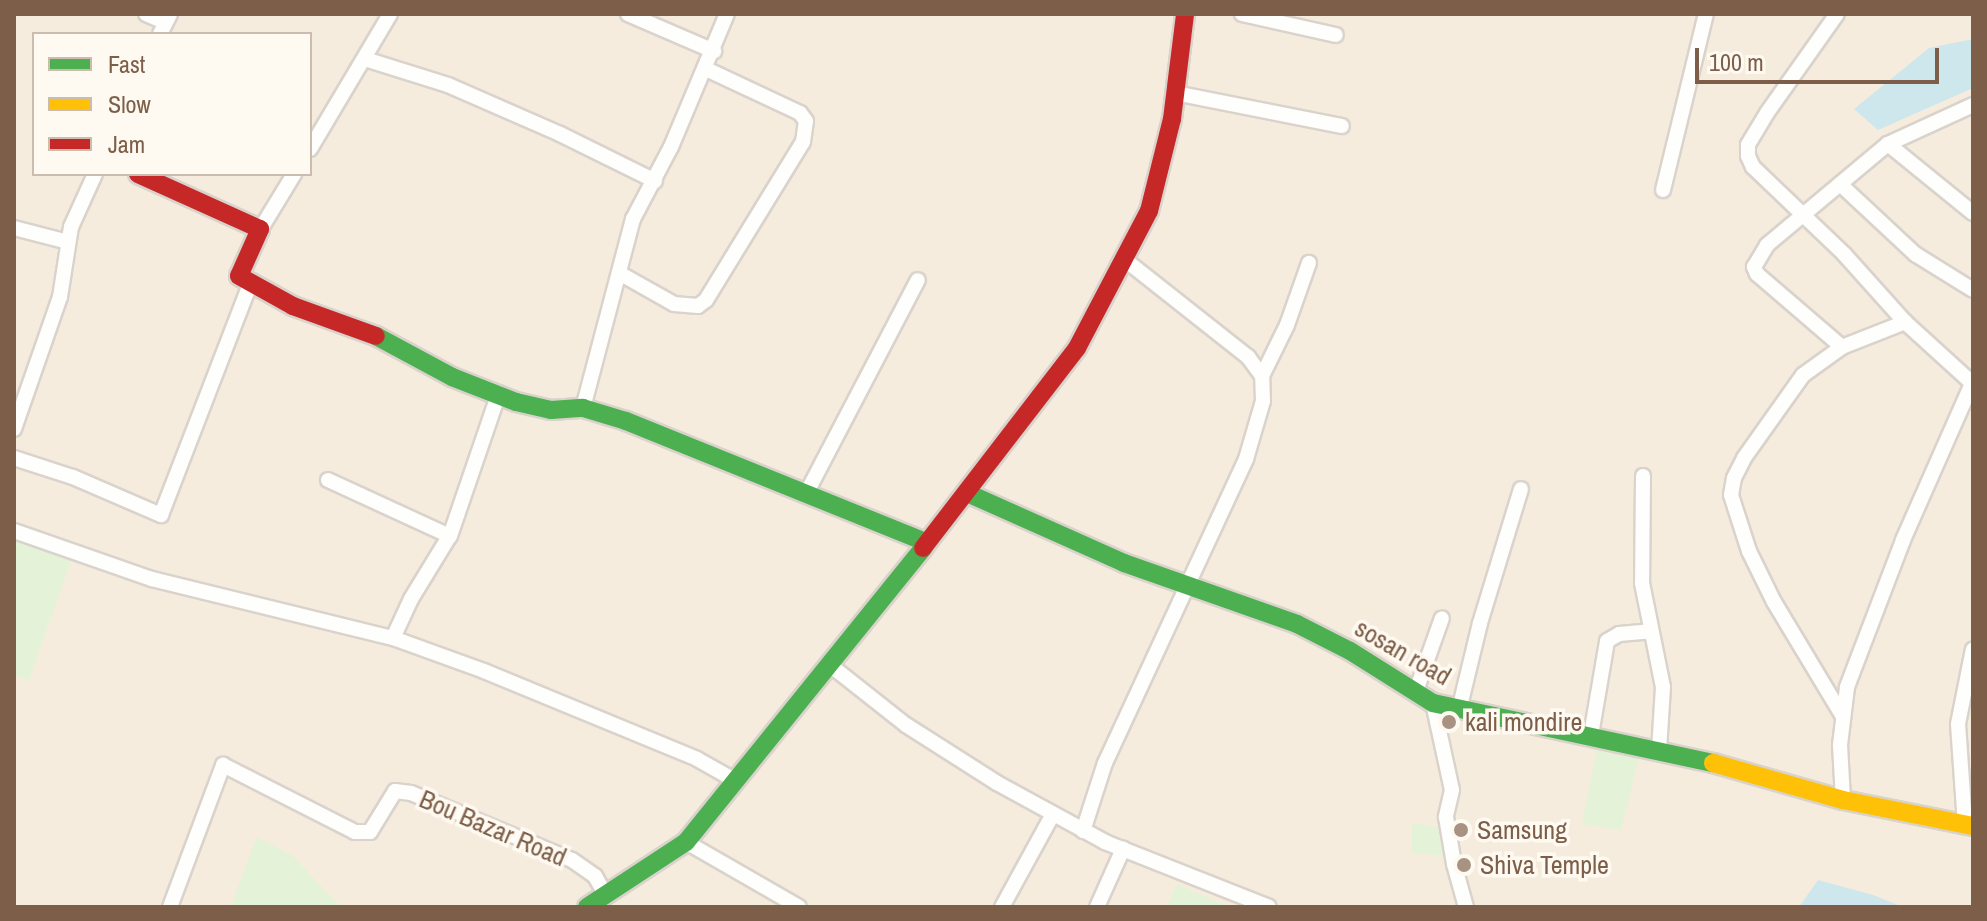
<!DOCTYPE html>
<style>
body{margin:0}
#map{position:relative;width:1987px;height:921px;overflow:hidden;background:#f9f6ee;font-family:"Archivo Narrow",sans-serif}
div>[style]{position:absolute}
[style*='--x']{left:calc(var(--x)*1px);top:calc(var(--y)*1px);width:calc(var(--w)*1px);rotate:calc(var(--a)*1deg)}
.residential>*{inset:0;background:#f6ecde}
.green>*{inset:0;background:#e4f2d7}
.water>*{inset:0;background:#cde7ec}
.roads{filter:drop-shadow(2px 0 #d9d3cc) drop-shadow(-2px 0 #d9d3cc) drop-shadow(0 2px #d9d3cc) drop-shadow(0 -2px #d9d3cc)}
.street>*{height:14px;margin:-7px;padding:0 7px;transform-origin:7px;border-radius:7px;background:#fefefc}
.fast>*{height:18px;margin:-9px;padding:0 9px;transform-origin:9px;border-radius:9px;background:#4caf50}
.slow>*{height:18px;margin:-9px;padding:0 9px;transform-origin:9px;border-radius:9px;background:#ffc107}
.jam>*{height:18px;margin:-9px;padding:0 9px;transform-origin:9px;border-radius:9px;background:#c62828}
.dots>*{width:22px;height:22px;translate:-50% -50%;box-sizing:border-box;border:4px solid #fffaf1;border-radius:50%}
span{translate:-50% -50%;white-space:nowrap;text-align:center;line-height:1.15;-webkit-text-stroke:7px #fffaf1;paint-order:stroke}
.street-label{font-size:26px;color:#7d5e49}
.poi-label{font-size:26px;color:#7d5e49}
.left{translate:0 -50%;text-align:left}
.frame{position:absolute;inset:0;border:16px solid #7d5e49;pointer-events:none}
.legend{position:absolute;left:32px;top:32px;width:280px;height:144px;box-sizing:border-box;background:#fffaf1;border:2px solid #cbbcae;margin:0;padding:10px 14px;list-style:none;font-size:24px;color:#7d5e49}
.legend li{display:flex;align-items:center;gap:16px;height:40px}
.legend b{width:40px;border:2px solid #cbbcae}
.scale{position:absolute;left:1695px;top:48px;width:244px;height:36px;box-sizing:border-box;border:4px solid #7d5e49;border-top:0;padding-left:10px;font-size:24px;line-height:28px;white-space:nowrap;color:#7d5e49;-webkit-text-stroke:6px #fffaf1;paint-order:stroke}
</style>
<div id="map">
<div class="residential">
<i style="clip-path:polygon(evenodd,14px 14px,1973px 14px,1973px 907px,14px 907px,14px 14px,34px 34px,310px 34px,310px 174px,34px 174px,34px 34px)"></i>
</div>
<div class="green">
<i style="clip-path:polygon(14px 540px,71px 561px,29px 680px,14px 675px)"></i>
<i style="clip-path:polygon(1598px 745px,1640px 752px,1621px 830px,1582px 824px)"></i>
<i style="clip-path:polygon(1412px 823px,1441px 828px,1449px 856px,1412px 853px)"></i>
<i style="clip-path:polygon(257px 837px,293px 856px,341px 907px,230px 907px)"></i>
<i style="clip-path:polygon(1177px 884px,1230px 907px,1167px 907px)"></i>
</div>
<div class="water">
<i style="clip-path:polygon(1973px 39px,1973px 88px,1878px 130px,1854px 109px,1929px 48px)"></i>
<i style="clip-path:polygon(1818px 880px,1873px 895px,1903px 907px,1799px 907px)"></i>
</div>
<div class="roads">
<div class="street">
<i style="--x:146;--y:14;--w:21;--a:23"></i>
<i style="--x:628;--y:14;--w:94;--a:23.3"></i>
<i style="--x:1242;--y:14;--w:96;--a:12.6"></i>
<i style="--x:1837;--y:14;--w:121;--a:125.3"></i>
<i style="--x:1767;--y:113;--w:37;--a:121"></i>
<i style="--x:1748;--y:145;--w:11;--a:90"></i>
<i style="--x:1748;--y:156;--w:12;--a:66"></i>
<i style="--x:1753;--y:167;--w:126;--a:43.7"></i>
<i style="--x:1844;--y:254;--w:91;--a:48.1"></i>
<i style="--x:1905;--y:322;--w:91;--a:42.3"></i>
<i style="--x:160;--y:34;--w:22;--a:-63"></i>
<i style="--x:365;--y:59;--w:87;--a:17.4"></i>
<i style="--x:448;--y:85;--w:122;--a:23.6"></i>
<i style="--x:560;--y:134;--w:106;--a:26.3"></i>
<i style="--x:1175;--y:93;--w:170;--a:11.2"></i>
<i style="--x:1888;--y:144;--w:94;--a:-24.6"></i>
<i style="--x:310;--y:149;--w:157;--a:-59.3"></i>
<i style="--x:1840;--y:184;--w:103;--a:43"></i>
<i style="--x:1915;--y:254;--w:68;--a:31.8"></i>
<i style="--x:1663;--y:190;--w:181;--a:-76.3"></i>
<i style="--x:14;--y:228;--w:56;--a:14.5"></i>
<i style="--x:260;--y:230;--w:66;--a:-58.7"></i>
<i style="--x:619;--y:273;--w:63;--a:29.4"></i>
<i style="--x:674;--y:304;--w:24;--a:5"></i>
<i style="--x:698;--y:306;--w:10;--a:-37"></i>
<i style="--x:706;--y:300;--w:185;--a:-58.5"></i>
<i style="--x:803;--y:142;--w:21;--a:-82"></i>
<i style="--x:806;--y:121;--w:10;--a:-127"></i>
<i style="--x:800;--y:113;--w:104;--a:-154.9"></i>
<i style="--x:1842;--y:347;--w:112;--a:-139.3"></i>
<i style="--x:1757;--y:274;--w:8;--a:-113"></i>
<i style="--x:1754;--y:267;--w:26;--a:-59"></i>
<i style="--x:1767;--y:245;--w:158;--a:-39.9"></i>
<i style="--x:1888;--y:144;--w:109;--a:39.1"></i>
<i style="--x:1262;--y:376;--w:57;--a:-63.9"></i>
<i style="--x:1287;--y:325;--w:66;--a:-70.5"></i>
<i style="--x:583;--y:408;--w:196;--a:-75.2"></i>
<i style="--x:633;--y:219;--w:81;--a:-62.2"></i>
<i style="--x:671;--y:147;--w:144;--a:-67.2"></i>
<i style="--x:14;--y:429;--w:140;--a:-70.8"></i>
<i style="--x:60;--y:297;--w:71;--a:-81.1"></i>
<i style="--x:71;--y:227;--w:58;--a:-65.6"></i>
<i style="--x:14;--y:458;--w:62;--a:17.9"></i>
<i style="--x:73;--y:477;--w:96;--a:23.4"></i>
<i style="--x:161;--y:515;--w:250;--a:-68.9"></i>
<i style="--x:1643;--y:476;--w:107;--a:90.5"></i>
<i style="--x:1642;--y:583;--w:106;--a:78.6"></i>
<i style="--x:1663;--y:687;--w:63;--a:93.6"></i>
<i style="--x:328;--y:480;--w:134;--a:24.7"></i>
<i style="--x:450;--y:536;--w:151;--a:-71.1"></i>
<i style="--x:807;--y:492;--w:239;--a:-62.4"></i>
<i style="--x:14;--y:531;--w:146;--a:19.2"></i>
<i style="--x:152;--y:579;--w:248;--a:13.8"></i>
<i style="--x:393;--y:638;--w:97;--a:19.9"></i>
<i style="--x:484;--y:671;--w:230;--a:22.4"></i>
<i style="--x:697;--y:759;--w:45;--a:29.4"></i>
<i style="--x:393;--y:638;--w:43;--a:-65.2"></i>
<i style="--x:411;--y:599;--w:75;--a:-58.6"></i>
<i style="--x:830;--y:665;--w:97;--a:38.3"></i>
<i style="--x:906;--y:725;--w:108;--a:32.5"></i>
<i style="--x:997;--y:783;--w:123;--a:28.6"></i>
<i style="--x:1105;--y:842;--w:176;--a:21.6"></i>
<i style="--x:1416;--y:691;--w:77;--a:-70.4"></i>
<i style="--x:1433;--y:703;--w:89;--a:77.7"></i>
<i style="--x:1452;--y:790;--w:28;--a:103"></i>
<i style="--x:1446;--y:817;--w:48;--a:80.3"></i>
<i style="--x:1454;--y:864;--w:45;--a:74.4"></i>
<i style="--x:1459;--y:710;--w:89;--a:-76.4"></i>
<i style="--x:1480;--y:623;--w:140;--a:-73"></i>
<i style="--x:1842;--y:715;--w:132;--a:-121"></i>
<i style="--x:1774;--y:602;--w:57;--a:-116.1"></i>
<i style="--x:1749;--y:551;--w:59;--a:-107.8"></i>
<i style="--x:1731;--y:495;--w:17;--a:-80"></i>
<i style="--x:1734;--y:478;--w:22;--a:-63"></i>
<i style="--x:1744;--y:458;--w:102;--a:-54.6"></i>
<i style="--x:1803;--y:375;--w:48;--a:-35.7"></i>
<i style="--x:1842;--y:347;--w:68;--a:-21.6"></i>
<i style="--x:1591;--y:735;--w:95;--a:-80.3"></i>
<i style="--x:1607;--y:641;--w:14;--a:-30"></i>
<i style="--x:1619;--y:634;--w:32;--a:-5"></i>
<i style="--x:1843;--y:800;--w:55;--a:-93.1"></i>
<i style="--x:1840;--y:745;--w:58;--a:-83.1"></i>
<i style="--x:1847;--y:687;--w:157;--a:-69.1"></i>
<i style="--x:1903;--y:540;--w:174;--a:-66.2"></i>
<i style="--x:1965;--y:824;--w:100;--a:-94"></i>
<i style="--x:1958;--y:724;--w:76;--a:-78.7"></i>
<i style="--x:1083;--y:831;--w:71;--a:-72.1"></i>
<i style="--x:1105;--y:763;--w:335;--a:-65.1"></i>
<i style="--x:1246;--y:459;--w:60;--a:-73.7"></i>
<i style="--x:1263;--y:401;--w:25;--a:-92"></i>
<i style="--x:1262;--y:376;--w:24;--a:-126"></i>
<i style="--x:1248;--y:357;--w:157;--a:-141.7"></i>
<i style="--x:686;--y:842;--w:130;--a:29.9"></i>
<i style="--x:170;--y:907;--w:152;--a:-69.5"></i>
<i style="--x:223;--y:765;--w:148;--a:26.9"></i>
<i style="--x:355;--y:832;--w:15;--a:0"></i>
<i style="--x:370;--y:832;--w:48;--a:-58.6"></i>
<i style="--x:395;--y:791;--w:16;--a:7"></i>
<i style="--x:411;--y:793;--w:174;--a:22.6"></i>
<i style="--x:572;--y:860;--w:28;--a:35"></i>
<i style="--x:595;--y:876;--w:21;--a:61"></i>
<i style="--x:1002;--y:907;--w:106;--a:-61.3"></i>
<i style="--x:1097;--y:907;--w:64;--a:-65.9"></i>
</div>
<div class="fast">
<i style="--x:376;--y:336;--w:86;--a:28.3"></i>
<i style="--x:452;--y:377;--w:69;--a:21.3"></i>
<i style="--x:516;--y:402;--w:36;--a:13"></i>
<i style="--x:551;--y:410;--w:32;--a:-4"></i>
<i style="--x:583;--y:408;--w:45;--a:16.8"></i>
<i style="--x:626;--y:421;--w:323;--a:22"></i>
<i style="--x:967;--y:493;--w:172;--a:24"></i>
<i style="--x:1124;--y:563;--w:183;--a:19.4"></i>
<i style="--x:1297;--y:624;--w:59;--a:27"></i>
<i style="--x:1350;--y:651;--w:98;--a:32.1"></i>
<i style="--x:1433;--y:703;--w:286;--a:12.1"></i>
<i style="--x:587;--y:907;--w:118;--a:-33.3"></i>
<i style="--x:686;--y:842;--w:378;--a:-51.1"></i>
</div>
<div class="slow">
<i style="--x:1713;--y:763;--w:135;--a:15.9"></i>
<i style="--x:1843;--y:800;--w:133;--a:11.3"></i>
</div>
<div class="jam">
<i style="--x:138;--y:174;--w:134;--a:24.3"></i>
<i style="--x:260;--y:229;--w:51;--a:114.1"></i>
<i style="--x:239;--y:276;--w:62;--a:29.1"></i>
<i style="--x:293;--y:306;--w:88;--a:19.9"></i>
<i style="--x:923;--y:548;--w:252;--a:-52.4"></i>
<i style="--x:1077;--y:348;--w:155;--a:-62.3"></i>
<i style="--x:1149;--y:211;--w:95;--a:-76"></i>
<i style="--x:1172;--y:119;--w:106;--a:-82.9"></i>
</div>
</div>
<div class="dots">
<i style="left:1449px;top:722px;background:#a89383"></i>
<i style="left:1461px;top:830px;background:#a89383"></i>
<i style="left:1464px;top:865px;background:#a89383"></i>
</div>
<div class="street-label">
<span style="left:1403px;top:652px;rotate:30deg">sosan road</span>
<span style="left:493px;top:828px;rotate:23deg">Bou Bazar Road</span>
</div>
<div class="poi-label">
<span class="left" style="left:1465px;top:722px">kali mondire</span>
<span class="left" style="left:1477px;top:830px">Samsung</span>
<span class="left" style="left:1480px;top:865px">Shiva Temple</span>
</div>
<div class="frame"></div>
<ul class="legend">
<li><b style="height:10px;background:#4caf50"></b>Fast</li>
<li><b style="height:10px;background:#ffc107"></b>Slow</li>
<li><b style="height:10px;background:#c62828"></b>Jam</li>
</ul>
<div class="scale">100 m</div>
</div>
